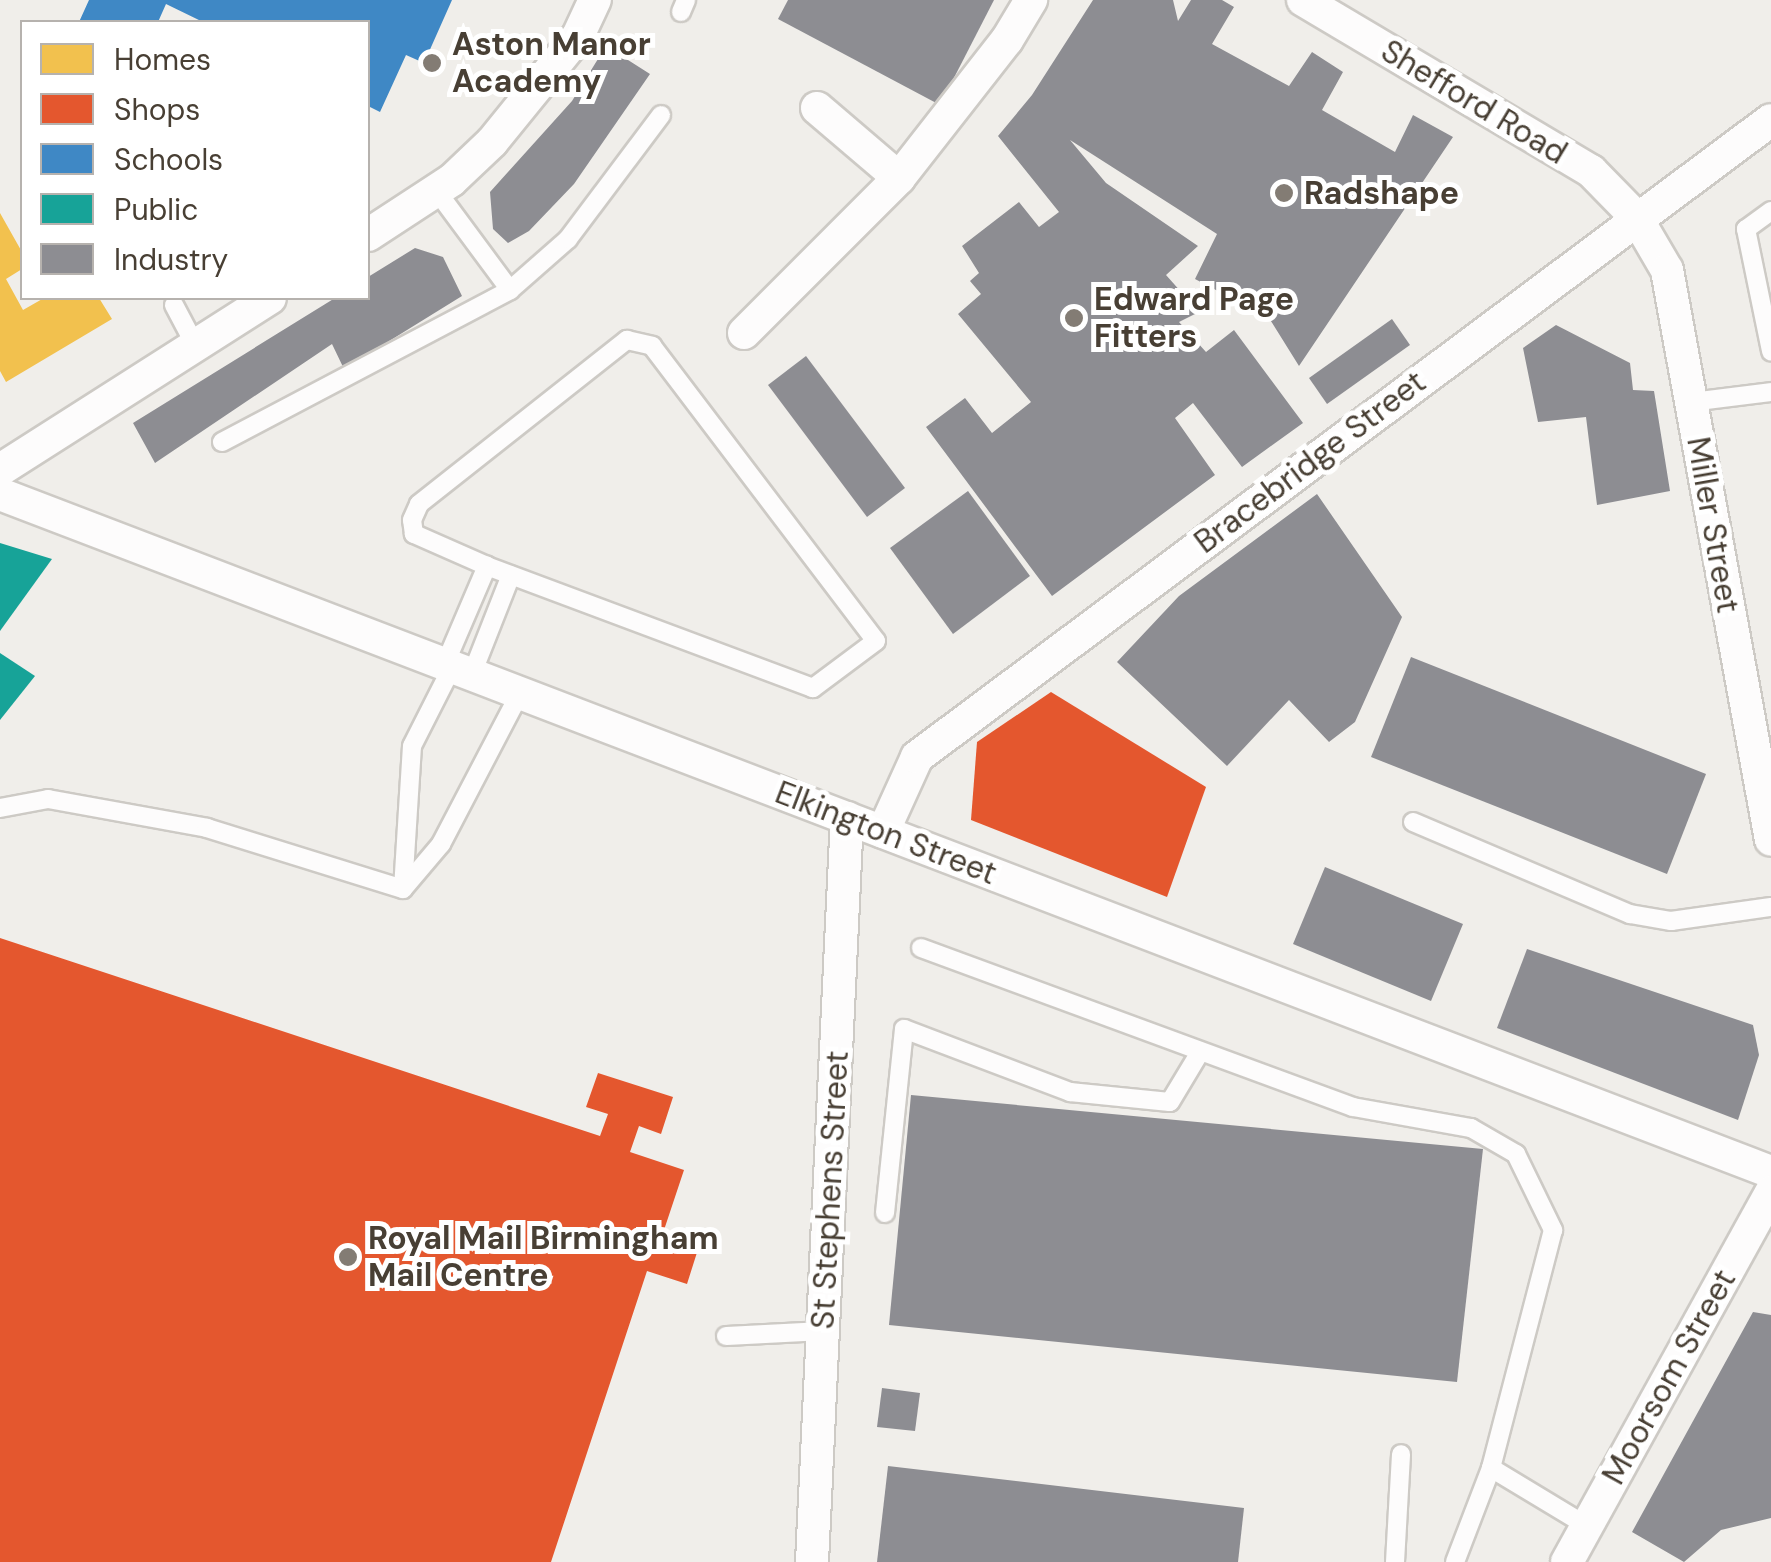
<!DOCTYPE html>
<style>
body{margin:0}
#map{position:relative;width:1771px;height:1562px;overflow:hidden;background:#f0eeea;font-family:"DM Sans",sans-serif}
div>[style]{position:absolute}
[style*='--x']{left:calc(var(--x)*1px);top:calc(var(--y)*1px);width:calc(var(--w)*1px);rotate:calc(var(--a)*1deg)}
.homes>*{inset:0;background:#f2c14e}
.shops>*{inset:0;background:#e4572e}
.schools>*{inset:0;background:#3f88c5}
.public>*{inset:0;background:#17a398}
.industry>*{inset:0;background:#8d8d92}
.roads{filter:drop-shadow(2px 0 #cdcac5) drop-shadow(-2px 0 #cdcac5) drop-shadow(0 2px #cdcac5) drop-shadow(0 -2px #cdcac5)}
.lane>*{height:18px;margin:-9px;padding:0 9px;transform-origin:9px;border-radius:9px;background:#fdfcfc}
.street>*{height:32px;margin:-16px;padding:0 16px;transform-origin:16px;border-radius:16px;background:#fdfcfc}
.dots>*{width:28px;height:28px;translate:-50% -50%;box-sizing:border-box;border:5px solid #fff;border-radius:50%}
span{translate:-50% -50%;white-space:nowrap;text-align:center;line-height:1.15;-webkit-text-stroke:10px #fff;paint-order:stroke}
.poi-label{font-size:32px;color:#483f34;font-weight:700}
.left{translate:0 -50%;text-align:left}
.street-label{font-size:32px;color:#483f34}
.legend{position:absolute;left:20px;top:20px;width:350px;height:280px;box-sizing:border-box;background:#fff;border:2px solid #b6b2ae;margin:0;padding:12px 18px;list-style:none;font-size:30px;color:#483f34}
.legend li{display:flex;align-items:center;gap:20px;height:50px}
.legend b{width:50px;border:2px solid #b6b2ae}
</style>
<div id="map">
<div class="homes">
<i style="clip-path:polygon(0 213px,22px 252px,22px 269px,6px 279px,23px 310px,44px 298px,99px 298px,112px 319px,6px 382px,0 371px)"></i>
</div>
<div class="shops">
<i style="clip-path:polygon(1051px 692px,1206px 787px,1167px 897px,971px 820px,977px 742px)"></i>
<i style="clip-path:polygon(0 938px,600px 1136px,608px 1114px,586px 1107px,598px 1073px,673px 1097px,661px 1134px,639px 1126px,630px 1152px,684px 1170px,664px 1230px,700px 1243px,687px 1284px,647px 1271px,551px 1562px,0 1562px)"></i>
</div>
<div class="schools">
<i style="clip-path:polygon(89px 0,452px 0,424px 63px,406px 55px,380px 112px,368px 106px,368px 22px,203px 22px,166px 4px,158px 22px,79px 22px)"></i>
</div>
<div class="public">
<i style="clip-path:polygon(0 543px,52px 559px,0 631px)"></i>
<i style="clip-path:polygon(0 653px,35px 676px,0 720px)"></i>
</div>
<div class="industry">
<i style="clip-path:polygon(788px 0,994px 0,940px 105px,778px 19px)"></i>
<i style="clip-path:polygon(1093px 0,1173px 0,1178px 21px,1191px 0,1222px 0,1234px 7px,1212px 44px,1289px 86px,1312px 52px,1343px 72px,1322px 110px,1395px 152px,1413px 115px,1453px 137px,1299px 366px,1269px 318px,1195px 279px,1217px 234px,1070px 140px,1106px 183px,1198px 246px,1166px 275px,1199px 312px,1179px 322px,1206px 352px,1234px 330px,1303px 423px,1242px 467px,1193px 403px,1175px 418px,1215px 475px,1052px 596px,926px 427px,965px 398px,992px 433px,1031px 402px,958px 314px,981px 294px,970px 281px,979px 273px,962px 246px,1019px 202px,1039px 227px,1059px 212px,998px 136px,1032px 95px)"></i>
<i style="clip-path:polygon(606px 46px,650px 74px,574px 184px,529px 231px,508px 243px,493px 229px,490px 192px,572px 101px)"></i>
<i style="clip-path:polygon(415px 248px,443px 257px,462px 296px,344px 369px,332px 344px,155px 463px,133px 423px,335px 298px,368px 298px,368px 277px)"></i>
<i style="clip-path:polygon(1392px 319px,1410px 345px,1327px 404px,1309px 378px)"></i>
<i style="clip-path:polygon(1556px 325px,1630px 363px,1633px 390px,1654px 391px,1670px 491px,1597px 505px,1586px 417px,1538px 422px,1523px 348px)"></i>
<i style="clip-path:polygon(806px 356px,905px 488px,867px 517px,768px 385px)"></i>
<i style="clip-path:polygon(968px 491px,1030px 576px,953px 634px,890px 548px)"></i>
<i style="clip-path:polygon(1317px 494px,1402px 617px,1355px 722px,1329px 742px,1289px 700px,1227px 766px,1117px 662px,1179px 596px)"></i>
<i style="clip-path:polygon(1411px 657px,1706px 774px,1667px 874px,1371px 757px)"></i>
<i style="clip-path:polygon(1325px 867px,1463px 924px,1431px 1001px,1293px 944px)"></i>
<i style="clip-path:polygon(1527px 949px,1753px 1025px,1759px 1055px,1738px 1120px,1497px 1028px)"></i>
<i style="clip-path:polygon(911px 1095px,1483px 1149px,1457px 1382px,889px 1325px)"></i>
<i style="clip-path:polygon(1753px 1312px,1771px 1315px,1771px 1518px,1721px 1530px,1684px 1562px,1632px 1532px)"></i>
<i style="clip-path:polygon(882px 1388px,920px 1393px,915px 1431px,877px 1427px)"></i>
<i style="clip-path:polygon(888px 1466px,1244px 1508px,1238px 1562px,877px 1562px)"></i>
</div>
<div class="roads">
<div class="lane">
<i style="--x:681;--y:12;--w:13;--a:-67"></i>
<i style="--x:1771;--y:211;--w:31;--a:144"></i>
<i style="--x:1746;--y:229;--w:125;--a:78.4"></i>
<i style="--x:510;--y:290;--w:77;--a:-41.3"></i>
<i style="--x:568;--y:239;--w:155;--a:-53.1"></i>
<i style="--x:174;--y:305;--w:43;--a:62.2"></i>
<i style="--x:1691;--y:402;--w:81;--a:-7.1"></i>
<i style="--x:222;--y:442;--w:326;--a:-27.8"></i>
<i style="--x:510;--y:290;--w:124;--a:-126.5"></i>
<i style="--x:445;--y:664;--w:107;--a:-66.8"></i>
<i style="--x:487;--y:566;--w:80;--a:-156.3"></i>
<i style="--x:414;--y:534;--w:14;--a:-98"></i>
<i style="--x:412;--y:520;--w:17;--a:-66"></i>
<i style="--x:419;--y:504;--w:265;--a:-38.3"></i>
<i style="--x:627;--y:340;--w:26;--a:13"></i>
<i style="--x:652;--y:346;--w:370;--a:52.8"></i>
<i style="--x:876;--y:641;--w:79;--a:143.3"></i>
<i style="--x:813;--y:688;--w:348;--a:-159.5"></i>
<i style="--x:472;--y:674;--w:106;--a:-68.5"></i>
<i style="--x:0;--y:808;--w:49;--a:-10.6"></i>
<i style="--x:48;--y:799;--w:162;--a:10.3"></i>
<i style="--x:207;--y:828;--w:205;--a:17.3"></i>
<i style="--x:1413;--y:822;--w:236;--a:23"></i>
<i style="--x:1630;--y:914;--w:42;--a:9.7"></i>
<i style="--x:1671;--y:921;--w:101;--a:-8"></i>
<i style="--x:403;--y:889;--w:143;--a:-86.4"></i>
<i style="--x:412;--y:746;--w:89;--a:-63.1"></i>
<i style="--x:403;--y:889;--w:59;--a:-49.8"></i>
<i style="--x:441;--y:844;--w:170;--a:-62.4"></i>
<i style="--x:921;--y:948;--w:460;--a:20.2"></i>
<i style="--x:1353;--y:1107;--w:120;--a:10.1"></i>
<i style="--x:1471;--y:1128;--w:52;--a:30"></i>
<i style="--x:1516;--y:1154;--w:85;--a:64"></i>
<i style="--x:1553;--y:1230;--w:246;--a:104.6"></i>
<i style="--x:885;--y:1213;--w:185;--a:-84.1"></i>
<i style="--x:904;--y:1029;--w:178;--a:20.8"></i>
<i style="--x:1070;--y:1092;--w:100;--a:5.7"></i>
<i style="--x:1170;--y:1102;--w:58;--a:-59"></i>
<i style="--x:726;--y:1336;--w:98;--a:-2.9"></i>
<i style="--x:1395;--y:1562;--w:108;--a:-86.8"></i>
<i style="--x:1455;--y:1562;--w:101;--a:-69"></i>
<i style="--x:1491;--y:1468;--w:112;--a:31.1"></i>
</div>
<div class="street">
<i style="--x:1303;--y:0;--w:335;--a:30.7"></i>
<i style="--x:1591;--y:171;--w:64;--a:45.6"></i>
<i style="--x:1636;--y:217;--w:61;--a:59.7"></i>
<i style="--x:1667;--y:270;--w:579;--a:79.66"></i>
<i style="--x:817;--y:108;--w:108;--a:40.5"></i>
<i style="--x:368;--y:235;--w:100;--a:-33.2"></i>
<i style="--x:452;--y:180;--w:55;--a:-43.5"></i>
<i style="--x:492;--y:142;--w:136;--a:-50.9"></i>
<i style="--x:578;--y:36;--w:40;--a:-65"></i>
<i style="--x:744;--y:333;--w:219;--a:-45"></i>
<i style="--x:899;--y:178;--w:175;--a:-52"></i>
<i style="--x:1007;--y:40;--w:47;--a:-59"></i>
<i style="--x:0;--y:470;--w:320;--a:-32.5"></i>
<i style="--x:0;--y:494;--w:1896;--a:20.95"></i>
<i style="--x:883;--y:832;--w:82;--a:-65.6"></i>
<i style="--x:917;--y:757;--w:1065;--a:-36.72"></i>
<i style="--x:812;--y:1562;--w:745;--a:-87.31"></i>
<i style="--x:1567;--y:1562;--w:423;--a:-61.1"></i>
</div>
</div>
<div class="dots">
<i style="left:432px;top:63px;background:#837c74"></i>
<i style="left:1284px;top:193px;background:#837c74"></i>
<i style="left:1074px;top:318px;background:#837c74"></i>
<i style="left:348px;top:1257px;background:#837c74"></i>
</div>
<div class="poi-label">
<span class="left" style="left:452px;top:63px">Aston Manor<br>Academy</span>
<span class="left" style="left:1304px;top:193px">Radshape</span>
<span class="left" style="left:1094px;top:318px">Edward Page<br>Fitters</span>
<span class="left" style="left:368px;top:1257px">Royal Mail Birmingham<br>Mail Centre</span>
</div>
<div class="street-label">
<span style="left:1474px;top:102px;rotate:31deg">Shefford Road</span>
<span style="left:1310px;top:462px;rotate:-37deg">Bracebridge Street</span>
<span style="left:1713px;top:525px;rotate:80deg">Miller Street</span>
<span style="left:886px;top:833px;rotate:21deg">Elkington Street</span>
<span style="left:830px;top:1190px;rotate:-87deg">St Stephens Street</span>
<span style="left:1669px;top:1377px;rotate:-61deg">Moorsom Street</span>
</div>
<ul class="legend">
<li><b style="height:28px;background:#f2c14e"></b>Homes</li>
<li><b style="height:28px;background:#e4572e"></b>Shops</li>
<li><b style="height:28px;background:#3f88c5"></b>Schools</li>
<li><b style="height:28px;background:#17a398"></b>Public</li>
<li><b style="height:28px;background:#8d8d92"></b>Industry</li>
</ul>
</div>
